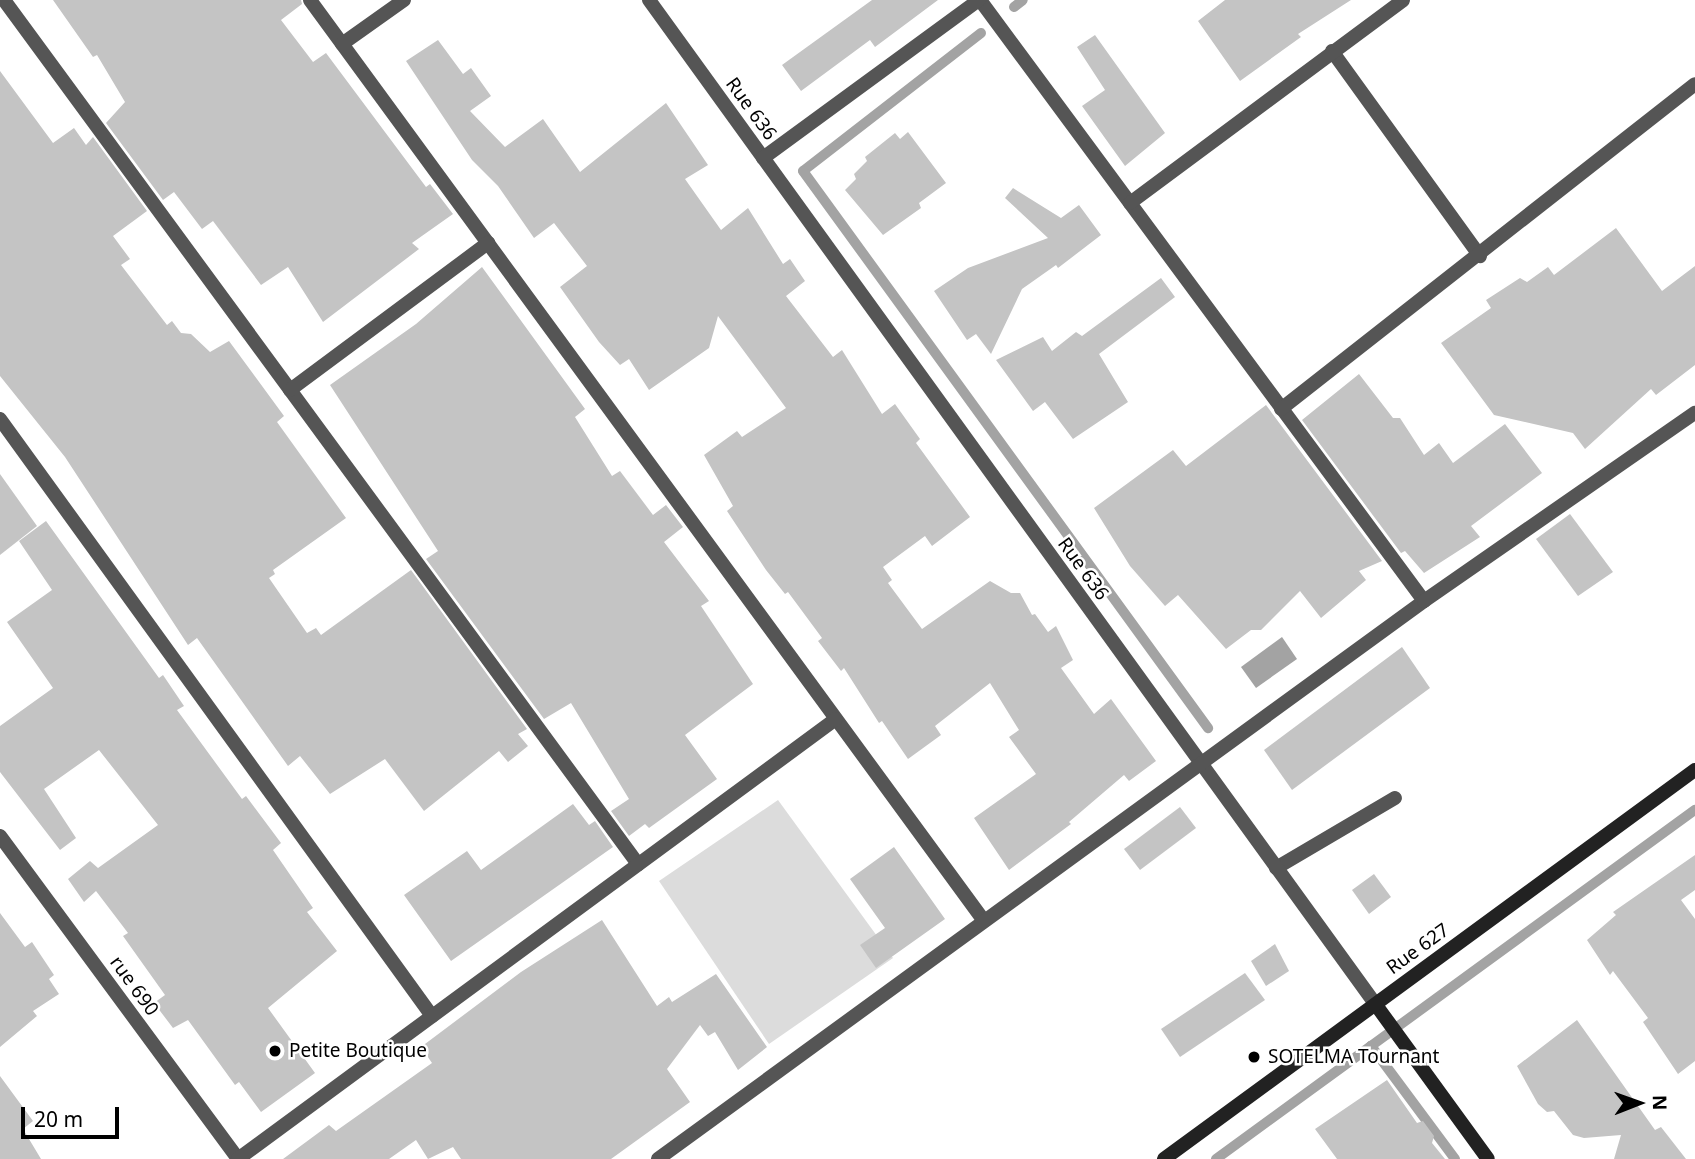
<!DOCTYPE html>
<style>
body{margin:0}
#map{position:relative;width:1695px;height:1159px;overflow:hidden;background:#fff;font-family:"Noto Sans",sans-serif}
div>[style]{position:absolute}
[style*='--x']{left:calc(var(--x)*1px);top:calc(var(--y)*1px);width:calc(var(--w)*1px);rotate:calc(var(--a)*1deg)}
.green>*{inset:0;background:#dcdcdc}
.water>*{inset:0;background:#a3a3a3}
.stream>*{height:10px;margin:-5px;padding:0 5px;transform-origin:5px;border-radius:5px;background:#a3a3a3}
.building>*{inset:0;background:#c4c4c4}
.lane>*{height:14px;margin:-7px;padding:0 7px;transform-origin:7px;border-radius:7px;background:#555}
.street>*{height:14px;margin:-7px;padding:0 7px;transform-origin:7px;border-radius:7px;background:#555}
.secondary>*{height:14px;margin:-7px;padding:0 7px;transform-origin:7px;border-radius:7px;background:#222}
.dots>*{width:19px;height:19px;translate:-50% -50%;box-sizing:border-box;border:4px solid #fff;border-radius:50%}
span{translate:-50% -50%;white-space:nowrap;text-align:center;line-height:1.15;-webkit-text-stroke:5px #fff;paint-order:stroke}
.street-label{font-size:19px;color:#000}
.poi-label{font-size:19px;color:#000}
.left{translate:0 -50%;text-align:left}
.north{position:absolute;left:1604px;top:1068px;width:70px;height:70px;-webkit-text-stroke:5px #fff;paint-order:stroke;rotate:89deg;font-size:19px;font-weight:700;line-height:28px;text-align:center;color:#000}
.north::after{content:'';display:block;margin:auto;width:24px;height:32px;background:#000;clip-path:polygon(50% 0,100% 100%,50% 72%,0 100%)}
.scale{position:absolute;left:21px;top:1107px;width:98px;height:32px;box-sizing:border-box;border:4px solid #000;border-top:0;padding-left:9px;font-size:21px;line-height:24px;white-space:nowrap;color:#000;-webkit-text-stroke:5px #fff;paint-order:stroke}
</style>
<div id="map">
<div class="green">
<i style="clip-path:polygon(778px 800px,893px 958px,769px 1044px,659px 881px)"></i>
</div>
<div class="water">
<i style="clip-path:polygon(1282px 637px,1297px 659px,1256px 688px,1241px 667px)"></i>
</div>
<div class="stream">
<i style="--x:1014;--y:7;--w:11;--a:-38"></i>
<i style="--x:981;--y:33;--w:225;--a:142.2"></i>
<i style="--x:803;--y:171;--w:689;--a:53.98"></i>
<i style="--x:1216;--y:1159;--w:192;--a:-36.1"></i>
<i style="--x:1455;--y:1159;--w:141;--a:-126.6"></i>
<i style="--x:1371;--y:1046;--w:401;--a:-36.1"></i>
</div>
<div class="building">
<i style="clip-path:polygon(53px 0,301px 0,302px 4px,281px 20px,313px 62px,326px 53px,426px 187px,430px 184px,453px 214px,412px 243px,419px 249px,323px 322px,288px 267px,261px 285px,213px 221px,202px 229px,174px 192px,163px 200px,106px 123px,125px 102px,97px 55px,93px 57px)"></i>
<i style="clip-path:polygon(872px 0,938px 0,875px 47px,870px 40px,801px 91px,782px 65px)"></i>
<i style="clip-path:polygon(1225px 0,1351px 0,1298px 34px,1301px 37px,1240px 81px,1198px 21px)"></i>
<i style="clip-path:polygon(1095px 35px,1165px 133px,1125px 166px,1082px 106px,1105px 90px,1077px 47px)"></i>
<i style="clip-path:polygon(438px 40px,463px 74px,471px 68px,491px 96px,470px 111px,505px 147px,543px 119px,580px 172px,666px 103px,708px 165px,685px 179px,721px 230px,748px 208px,783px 264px,790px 259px,805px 281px,786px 296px,833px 357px,842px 350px,882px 414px,895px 404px,920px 439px,916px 443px,970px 517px,932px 546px,925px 536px,883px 567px,892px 580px,888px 583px,922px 629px,990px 581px,1011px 593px,1020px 593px,1032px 615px,1035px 614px,1048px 632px,1056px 626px,1073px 660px,1061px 668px,1094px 714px,1111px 699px,1156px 761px,1129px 781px,1124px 775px,1069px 822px,1071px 824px,1009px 870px,974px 818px,1036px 774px,1009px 737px,1019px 730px,990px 683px,935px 726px,941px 735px,908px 759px,882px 721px,879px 723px,844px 668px,841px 671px,818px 641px,822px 638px,788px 592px,785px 594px,766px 570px,727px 511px,733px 506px,704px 455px,737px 431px,742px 437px,786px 408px,718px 316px,709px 348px,649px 390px,629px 359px,620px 365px,599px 342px,560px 287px,587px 266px,554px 223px,534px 238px,498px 186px,472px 160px,406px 61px)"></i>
<i style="clip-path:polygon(0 71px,53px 143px,74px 128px,86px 145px,93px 137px,147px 211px,113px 236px,130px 259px,121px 265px,167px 325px,172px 321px,181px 333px,191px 334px,210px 352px,229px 341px,284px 416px,277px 422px,346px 518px,273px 570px,275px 574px,269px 578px,307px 633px,316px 628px,321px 635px,411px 570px,527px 729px,518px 734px,528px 746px,508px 762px,499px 751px,424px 811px,385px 759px,330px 794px,300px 756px,288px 766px,197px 638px,188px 645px,65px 457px,0 376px)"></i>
<i style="clip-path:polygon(908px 132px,946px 183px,919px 203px,921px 208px,883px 235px,845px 190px,856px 179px,854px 174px,867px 161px,865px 157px,895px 133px,900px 139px)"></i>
<i style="clip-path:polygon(1013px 188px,1061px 218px,1079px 205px,1101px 235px,1058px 268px,1056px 265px,1022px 289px,991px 354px,976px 334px,967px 340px,934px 291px,968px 268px,1048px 238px,1005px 198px)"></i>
<i style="clip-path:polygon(1616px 228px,1662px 291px,1695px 266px,1695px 365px,1656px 395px,1651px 389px,1585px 449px,1573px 433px,1494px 415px,1441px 343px,1491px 308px,1486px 300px,1520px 278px,1527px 282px,1548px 267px,1554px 275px)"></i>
<i style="clip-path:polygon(482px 267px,585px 409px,575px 417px,612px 476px,620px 471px,653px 515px,666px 505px,683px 527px,664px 542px,709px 601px,701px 606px,753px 684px,685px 735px,717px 779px,649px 828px,645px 824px,629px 836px,611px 811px,629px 799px,571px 703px,544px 719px,426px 559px,438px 551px,330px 385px,416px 324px)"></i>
<i style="clip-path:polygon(1161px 278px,1175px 297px,1099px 354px,1128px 402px,1073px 439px,1045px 402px,1033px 411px,996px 360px,1043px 337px,1052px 351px,1076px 332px,1082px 336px)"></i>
<i style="clip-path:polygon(1359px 374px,1393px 418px,1400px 418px,1424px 455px,1439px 443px,1453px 463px,1505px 424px,1542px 473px,1471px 526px,1480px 537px,1424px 573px,1405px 551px,1401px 553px,1302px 420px)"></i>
<i style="clip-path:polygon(1266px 405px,1382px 561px,1359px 571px,1366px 580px,1321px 618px,1300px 591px,1261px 630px,1251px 630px,1226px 649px,1178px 595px,1165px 606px,1130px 566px,1094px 508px,1173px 450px,1186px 466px)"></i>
<i style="clip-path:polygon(0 474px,37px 526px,0 555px)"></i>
<i style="clip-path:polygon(1570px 514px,1613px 572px,1578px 596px,1536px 539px)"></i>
<i style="clip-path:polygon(46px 521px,159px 678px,163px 675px,184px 706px,177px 710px,242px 799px,246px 796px,281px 843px,273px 850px,313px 908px,307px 912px,337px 951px,268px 1008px,315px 1073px,261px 1112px,239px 1082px,235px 1085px,188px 1020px,173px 1028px,154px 1003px,165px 995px,123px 936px,128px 933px,96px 891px,84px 902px,68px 879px,90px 861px,98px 868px,158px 825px,99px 750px,44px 789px,76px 838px,60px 850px,0 772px,0 726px,53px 688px,7px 622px,52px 590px,19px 541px)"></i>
<i style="clip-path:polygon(1402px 647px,1430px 688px,1292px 790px,1264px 750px)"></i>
<i style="clip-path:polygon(573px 804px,589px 825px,595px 821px,613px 847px,451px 961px,404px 895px,467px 851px,481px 870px)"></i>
<i style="clip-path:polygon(1180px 807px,1196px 828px,1140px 870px,1124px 849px)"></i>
<i style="clip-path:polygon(894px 847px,945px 919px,876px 968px,860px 945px,885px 928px,850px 879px)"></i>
<i style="clip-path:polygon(1695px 855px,1695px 890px,1681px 900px,1695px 919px,1695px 1061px,1678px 1074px,1643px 1022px,1648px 1018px,1613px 971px,1610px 975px,1587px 940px,1616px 915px,1613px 912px)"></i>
<i style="clip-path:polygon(1374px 874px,1391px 897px,1369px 914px,1352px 890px)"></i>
<i style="clip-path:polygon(0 913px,25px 947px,32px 942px,54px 975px,49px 979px,59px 994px,33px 1011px,37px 1016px,0 1047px)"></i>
<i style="clip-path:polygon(602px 920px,657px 1006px,669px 997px,672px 1002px,716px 974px,767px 1047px,738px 1070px,715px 1032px,708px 1036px,700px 1025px,667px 1069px,690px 1102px,611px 1159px,461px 1159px,453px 1147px,428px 1159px,416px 1140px,389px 1159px,283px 1159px,329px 1125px,336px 1131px,432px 1063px,421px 1047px,521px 972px)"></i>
<i style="clip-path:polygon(1275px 944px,1289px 971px,1266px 986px,1251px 961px)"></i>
<i style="clip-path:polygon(1245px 973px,1265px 1000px,1180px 1057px,1161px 1029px)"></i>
<i style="clip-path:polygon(1577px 1020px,1655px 1130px,1661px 1127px,1686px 1159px,1614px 1159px,1621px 1135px,1584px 1138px,1573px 1135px,1554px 1111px,1547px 1112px,1538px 1104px,1517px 1066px)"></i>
<i style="clip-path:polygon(0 1076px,33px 1121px,23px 1129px,41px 1159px,0 1159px)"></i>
<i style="clip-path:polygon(1387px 1080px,1417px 1123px,1423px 1121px,1434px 1136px,1432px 1143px,1445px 1159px,1337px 1159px,1315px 1129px)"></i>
</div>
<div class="lane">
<i style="--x:1276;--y:868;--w:138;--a:-30.5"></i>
</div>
<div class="street">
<i style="--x:4;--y:0;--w:1072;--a:53.73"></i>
<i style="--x:310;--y:0;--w:1141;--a:53.8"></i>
<i style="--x:649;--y:0;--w:1240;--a:54.12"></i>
<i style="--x:980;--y:0;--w:747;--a:53.54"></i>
<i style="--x:342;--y:44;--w:76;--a:-35.4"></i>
<i style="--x:1332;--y:51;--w:253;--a:54.2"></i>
<i style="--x:763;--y:158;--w:268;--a:-36.2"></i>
<i style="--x:1130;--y:203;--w:340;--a:-36.6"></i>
<i style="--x:290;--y:390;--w:247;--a:-36.6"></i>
<i style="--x:1281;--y:409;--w:526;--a:-38.13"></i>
<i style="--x:0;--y:419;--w:737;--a:54.11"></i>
<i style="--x:0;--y:836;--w:401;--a:53.6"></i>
<i style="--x:238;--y:1159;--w:742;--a:-36.35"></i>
<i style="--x:658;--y:1159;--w:948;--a:-36.07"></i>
<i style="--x:1424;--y:601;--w:330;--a:-34.8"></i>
</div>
<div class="secondary">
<i style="--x:1376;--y:1005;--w:190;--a:54"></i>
<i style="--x:1164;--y:1159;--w:658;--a:-36.23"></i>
</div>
<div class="dots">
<i style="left:275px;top:1051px;background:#000"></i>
<i style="left:1254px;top:1057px;background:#000"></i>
</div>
<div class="street-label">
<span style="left:751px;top:109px;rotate:54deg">Rue 636</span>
<span style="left:1083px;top:569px;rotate:54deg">Rue 636</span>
<span style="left:1418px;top:949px;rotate:-36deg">Rue 627</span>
<span style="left:134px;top:986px;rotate:54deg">rue 690</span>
</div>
<div class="poi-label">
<span class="left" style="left:289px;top:1051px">Petite Boutique</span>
<span class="left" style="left:1268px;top:1057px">SOTELMA Tournant</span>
</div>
<div class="north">N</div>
<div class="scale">20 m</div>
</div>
